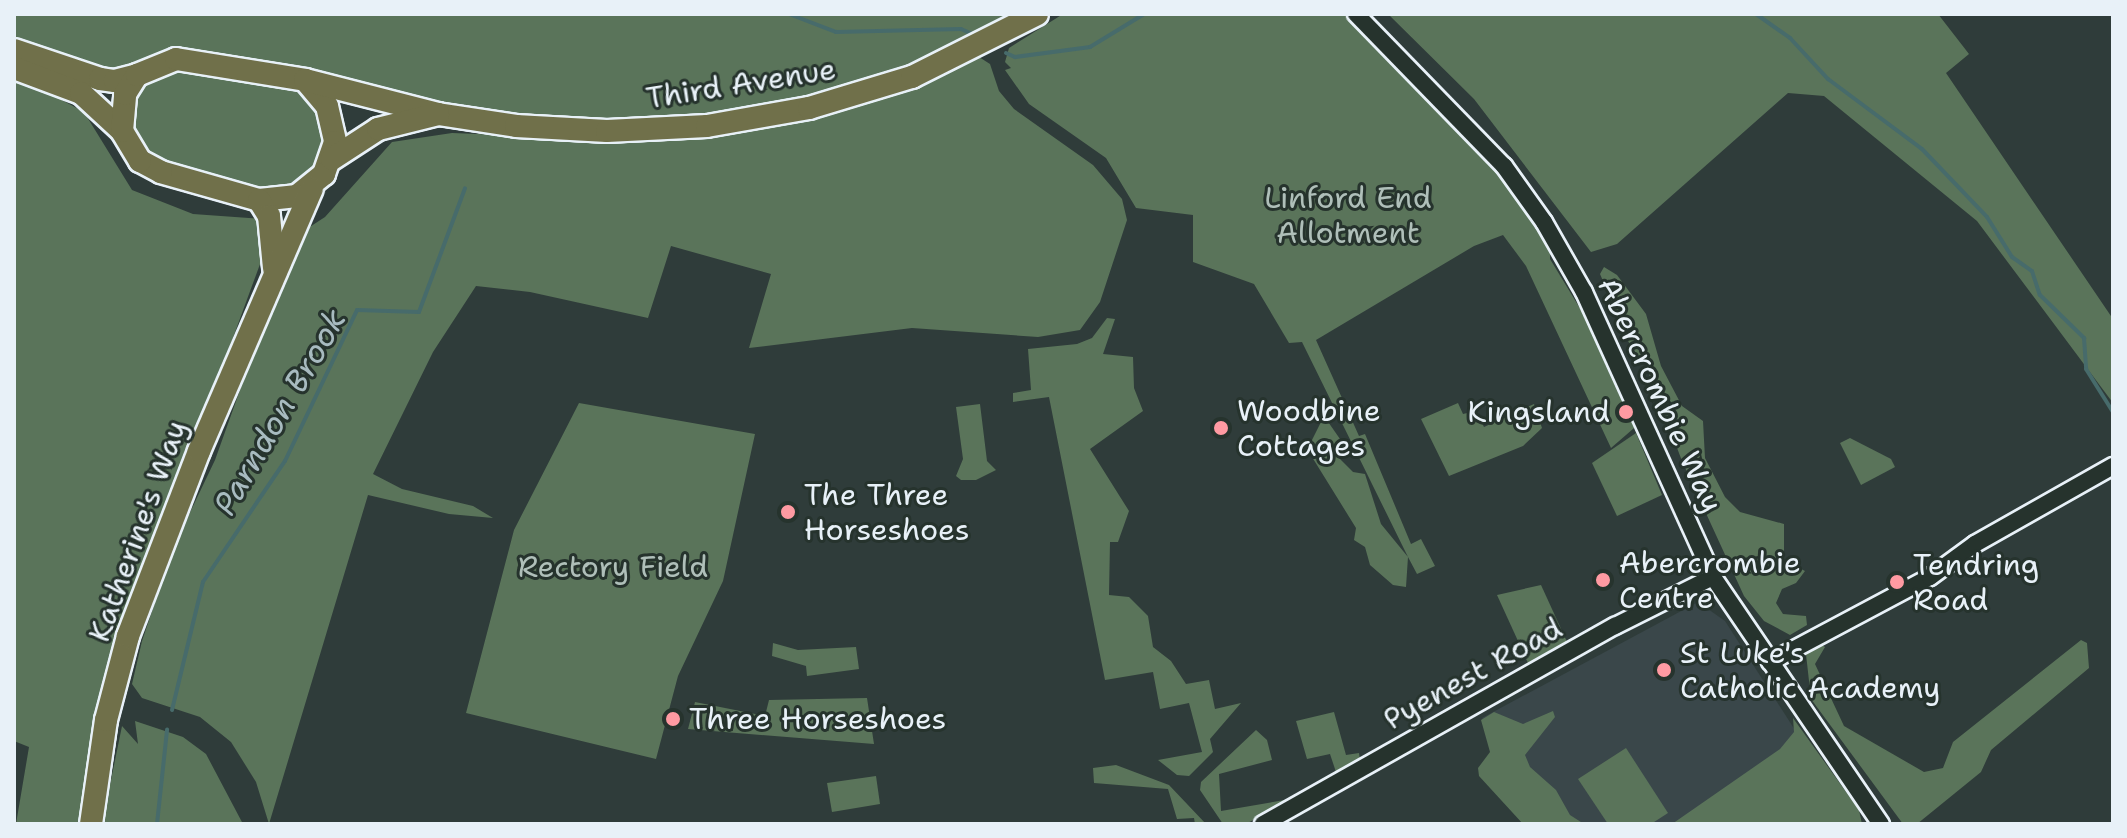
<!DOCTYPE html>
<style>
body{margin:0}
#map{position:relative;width:2127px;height:838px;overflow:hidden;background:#2f3c3a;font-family:"Shantell Sans",sans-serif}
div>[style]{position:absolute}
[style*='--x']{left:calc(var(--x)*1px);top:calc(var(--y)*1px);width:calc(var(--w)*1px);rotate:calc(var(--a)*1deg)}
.built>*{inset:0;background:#3a474a}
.green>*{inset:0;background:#5a745a}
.stream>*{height:4px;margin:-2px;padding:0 2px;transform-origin:2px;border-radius:2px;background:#476b6b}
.roads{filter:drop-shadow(2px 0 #e8f1f8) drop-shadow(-2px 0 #e8f1f8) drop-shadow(0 2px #e8f1f8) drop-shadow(0 -2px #e8f1f8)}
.minor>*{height:16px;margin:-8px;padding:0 8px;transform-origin:8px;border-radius:8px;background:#26332d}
.major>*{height:22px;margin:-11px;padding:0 11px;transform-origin:11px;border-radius:11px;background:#70704a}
.dots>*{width:22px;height:22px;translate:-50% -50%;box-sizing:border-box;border:4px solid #26332d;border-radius:50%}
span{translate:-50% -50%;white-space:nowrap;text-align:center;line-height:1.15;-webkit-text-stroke:6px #26332d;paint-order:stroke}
.street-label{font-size:30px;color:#e8f1f8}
.park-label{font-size:30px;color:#afbfb9}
.poi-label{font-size:30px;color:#e8f1f8}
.left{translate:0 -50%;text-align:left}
.right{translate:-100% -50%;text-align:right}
.water-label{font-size:32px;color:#a8bbc0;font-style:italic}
.frame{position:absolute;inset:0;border:16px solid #e8f1f8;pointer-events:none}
</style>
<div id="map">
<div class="built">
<i style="clip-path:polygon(1698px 602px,1725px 621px,1802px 741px,1689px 824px,1573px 824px,1504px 762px,1482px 718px)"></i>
</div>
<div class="green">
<i style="clip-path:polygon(14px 14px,1025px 14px,878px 80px,803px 103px,648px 123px,486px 111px,185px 49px,152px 55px,108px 74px,14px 43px)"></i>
<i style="clip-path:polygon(1063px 14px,1345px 14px,1495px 163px,1550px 243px,1550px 259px,1584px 315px,1633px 423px,1641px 422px,1611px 448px,1526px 266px,1503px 235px,1474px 246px,1316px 340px,1359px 436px,1365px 434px,1411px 544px,1421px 539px,1435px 566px,1417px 574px,1408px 557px,1406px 587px,1393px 585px,1370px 565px,1365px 547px,1354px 540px,1356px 528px,1312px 457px,1311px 442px,1324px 416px,1340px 439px,1336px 455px,1353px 472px,1365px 474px,1381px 524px,1408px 557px,1302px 342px,1289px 343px,1254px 284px,1193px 262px,1193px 215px,1136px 208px,1106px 158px,1029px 104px,1005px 70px,1011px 68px,1005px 62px,1009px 48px)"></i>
<i style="clip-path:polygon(1388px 14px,1938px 14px,1969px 54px,1946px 73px,2113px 319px,2113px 403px,1977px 221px,1824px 96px,1788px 93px,1617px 244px,1591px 252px,1474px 99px)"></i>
<i style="clip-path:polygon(979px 57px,990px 64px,999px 91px,1014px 109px,1093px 165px,1122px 199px,1127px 220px,1100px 302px,1080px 330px,1038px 337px,912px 328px,749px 348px,771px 274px,671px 246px,648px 318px,530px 292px,476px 286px,433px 352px,373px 474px,402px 489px,473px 506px,493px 518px,449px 514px,368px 495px,269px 824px,256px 782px,231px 742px,200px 717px,142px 698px,132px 684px,142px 641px,174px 546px,215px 460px,280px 278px,302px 232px,325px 217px,392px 142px,452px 133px,648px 141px,807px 120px)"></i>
<i style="clip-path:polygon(181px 65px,307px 94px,321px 108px,329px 132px,309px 181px,277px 191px,161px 166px,149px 157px,128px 126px,136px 87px)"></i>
<i style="clip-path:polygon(14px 82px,34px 85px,84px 112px,132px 190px,193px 214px,262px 219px,263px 256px,170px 509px,83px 824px,16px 824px,29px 747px,14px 741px)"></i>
<i style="clip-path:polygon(1604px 267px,1617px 275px,1646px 314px,1661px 366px,1682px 406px,1703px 421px,1705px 458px,1725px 497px,1740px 512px,1784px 524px,1784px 560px,1805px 571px,1796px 583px,1782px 589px,1776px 603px,1783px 614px,1806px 616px,1807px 625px,1790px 635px,1764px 621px,1744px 596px,1682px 461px,1644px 361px,1632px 350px,1600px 274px)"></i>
<i style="clip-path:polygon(1107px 318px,1115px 319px,1103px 354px,1133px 357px,1134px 388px,1143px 411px,1090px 449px,1129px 511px,1118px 542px,1110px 542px,1109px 595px,1129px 597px,1148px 616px,1153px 647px,1171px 661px,1186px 684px,1209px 680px,1215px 709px,1241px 703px,1210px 739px,1213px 752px,1189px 776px,1177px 775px,1158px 760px,1202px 752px,1189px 703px,1160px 709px,1153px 672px,1105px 680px,1049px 397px,1013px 402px,1013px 393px,1031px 390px,1028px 349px,1077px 344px,1092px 338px)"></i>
<i style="clip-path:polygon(579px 403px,755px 434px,723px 581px,678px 676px,656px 759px,466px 713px,514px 530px)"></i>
<i style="clip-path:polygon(1458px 403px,1463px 414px,1476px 411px,1484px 427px,1534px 404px,1542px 428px,1523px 446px,1449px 476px,1421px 419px)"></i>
<i style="clip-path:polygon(980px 404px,987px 461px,996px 470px,976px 480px,961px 480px,956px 476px,963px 459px,956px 407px)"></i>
<i style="clip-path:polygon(1636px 433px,1662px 495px,1617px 516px,1592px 463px)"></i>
<i style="clip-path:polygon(1850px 438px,1891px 459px,1895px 467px,1861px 485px,1840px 443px)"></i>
<i style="clip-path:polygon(1541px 585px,1568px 644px,1528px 663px,1497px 595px)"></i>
<i style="clip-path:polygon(2081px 640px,2087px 643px,2089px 668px,1991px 750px,1981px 772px,1917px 824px,1903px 824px,1811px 699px,1806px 654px,1819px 643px,1825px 647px,1815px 664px,1844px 726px,1924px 772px,1943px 768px,1953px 742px)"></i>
<i style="clip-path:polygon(773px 643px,798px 650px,856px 647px,859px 669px,807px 676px,806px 666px,772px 656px)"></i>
<i style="clip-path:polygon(867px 698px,874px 744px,688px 729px,695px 702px,765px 716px,769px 700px)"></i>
<i style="clip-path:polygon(1553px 711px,1555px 717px,1525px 755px,1530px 767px,1556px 790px,1570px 815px,1584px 824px,1523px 824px,1479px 776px,1478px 768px,1490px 752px,1481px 720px,1494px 712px,1523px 724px)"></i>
<i style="clip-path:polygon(1334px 712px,1346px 755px,1359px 753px,1360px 760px,1336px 772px,1330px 754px,1307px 759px,1296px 721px)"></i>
<i style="clip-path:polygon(1793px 718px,1859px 810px,1862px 824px,1672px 824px,1780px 749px,1794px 732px)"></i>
<i style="clip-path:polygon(135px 721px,183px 737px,206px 754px,243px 824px,102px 824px,122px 726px,138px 744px)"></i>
<i style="clip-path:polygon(1256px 730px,1267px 740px,1272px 760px,1219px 774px,1221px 811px,1290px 799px,1246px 824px,1223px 824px,1200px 790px,1201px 782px)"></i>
<i style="clip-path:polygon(1626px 748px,1668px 813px,1651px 824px,1608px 824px,1578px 779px)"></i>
<i style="clip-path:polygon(1116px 765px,1169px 785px,1206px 824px,1195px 824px,1194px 818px,1177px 819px,1168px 789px,1094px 783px,1093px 768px)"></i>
<i style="clip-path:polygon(876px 776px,880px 804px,832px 812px,827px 783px)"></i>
</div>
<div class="stream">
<i style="--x:789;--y:14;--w:50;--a:21"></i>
<i style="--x:836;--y:32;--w:125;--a:-1.4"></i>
<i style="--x:961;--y:29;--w:12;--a:24"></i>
<i style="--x:1756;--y:14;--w:42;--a:35.2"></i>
<i style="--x:1790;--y:38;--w:56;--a:47.2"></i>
<i style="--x:1828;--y:79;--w:117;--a:36.7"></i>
<i style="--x:1922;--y:149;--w:94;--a:46.3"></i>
<i style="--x:1987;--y:217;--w:47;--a:58"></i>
<i style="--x:2012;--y:257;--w:24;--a:35"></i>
<i style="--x:2032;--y:271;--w:25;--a:72"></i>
<i style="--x:2040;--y:295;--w:62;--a:44.3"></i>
<i style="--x:2084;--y:338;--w:31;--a:86"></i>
<i style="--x:2086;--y:369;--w:51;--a:57.9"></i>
<i style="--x:1006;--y:53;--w:10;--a:24"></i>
<i style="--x:1015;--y:57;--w:76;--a:-7.6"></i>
<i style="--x:1090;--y:47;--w:63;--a:-31.4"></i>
<i style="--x:172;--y:710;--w:132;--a:-76.4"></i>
<i style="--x:203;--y:582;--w:146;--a:-55.9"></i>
<i style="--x:285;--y:461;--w:167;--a:-64.5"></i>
<i style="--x:357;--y:310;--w:62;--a:1.8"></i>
<i style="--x:419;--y:312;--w:132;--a:-69.6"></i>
<i style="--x:157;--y:824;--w:95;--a:-83.9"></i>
</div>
<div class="roads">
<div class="minor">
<i style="--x:1356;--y:14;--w:212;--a:45.8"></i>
<i style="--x:1504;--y:166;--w:69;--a:54.5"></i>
<i style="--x:1544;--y:222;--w:81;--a:60.3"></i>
<i style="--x:1584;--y:292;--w:313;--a:65.6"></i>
<i style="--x:1713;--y:577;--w:299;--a:55.8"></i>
<i style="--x:1770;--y:662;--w:181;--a:-28"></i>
<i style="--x:1930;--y:577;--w:56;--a:-36.3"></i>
<i style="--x:1975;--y:544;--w:159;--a:-29.5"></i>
<i style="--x:1263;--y:824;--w:404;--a:-29.4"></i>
<i style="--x:1615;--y:626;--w:110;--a:-26.6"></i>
</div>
<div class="major">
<i style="--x:14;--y:50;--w:91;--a:18.6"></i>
<i style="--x:100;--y:79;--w:15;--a:8"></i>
<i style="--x:115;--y:81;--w:23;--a:-15"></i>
<i style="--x:14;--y:68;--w:72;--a:20.5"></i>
<i style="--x:81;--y:93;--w:56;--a:42.8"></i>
<i style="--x:305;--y:80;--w:34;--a:50"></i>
<i style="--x:327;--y:106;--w:37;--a:77"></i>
<i style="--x:335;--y:142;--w:34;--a:109"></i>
<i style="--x:324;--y:174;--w:35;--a:141"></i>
<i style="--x:297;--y:196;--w:38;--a:174"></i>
<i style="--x:259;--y:200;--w:102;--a:-164.1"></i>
<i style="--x:161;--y:172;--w:24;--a:-152"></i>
<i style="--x:140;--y:161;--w:35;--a:-121"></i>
<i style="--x:122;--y:131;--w:37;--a:-85"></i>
<i style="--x:125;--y:94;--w:22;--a:-58"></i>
<i style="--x:137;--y:75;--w:42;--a:-22.3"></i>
<i style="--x:176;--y:59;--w:131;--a:9.2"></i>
<i style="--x:305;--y:80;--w:137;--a:14.3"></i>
<i style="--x:438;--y:114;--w:79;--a:8.7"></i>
<i style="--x:516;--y:126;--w:91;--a:3.1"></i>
<i style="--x:607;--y:131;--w:100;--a:-2.9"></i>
<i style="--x:707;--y:126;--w:104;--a:-10"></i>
<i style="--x:809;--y:108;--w:108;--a:-16.8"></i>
<i style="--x:912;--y:77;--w:140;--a:-26.7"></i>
<i style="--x:332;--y:159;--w:55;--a:-33.1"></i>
<i style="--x:378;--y:129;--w:62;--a:-14"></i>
<i style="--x:259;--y:200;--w:19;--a:58"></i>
<i style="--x:269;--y:216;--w:52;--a:84.5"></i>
<i style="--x:91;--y:824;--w:105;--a:-81.8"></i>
<i style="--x:106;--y:720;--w:87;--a:-75.3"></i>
<i style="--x:128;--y:636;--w:198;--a:-69"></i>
<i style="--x:199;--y:451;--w:285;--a:-66.7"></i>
</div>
</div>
<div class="dots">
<i style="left:1626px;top:412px;background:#ff9aa2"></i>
<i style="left:1221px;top:428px;background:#ff9aa2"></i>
<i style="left:788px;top:512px;background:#ff9aa2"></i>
<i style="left:1603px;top:580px;background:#ff9aa2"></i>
<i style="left:1897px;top:582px;background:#ff9aa2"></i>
<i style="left:1664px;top:670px;background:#ff9aa2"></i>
<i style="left:673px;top:719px;background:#ff9aa2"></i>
</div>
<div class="street-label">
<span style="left:741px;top:84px;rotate:-9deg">Third Avenue</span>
<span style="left:1660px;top:395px;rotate:65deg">Abercrombie Way</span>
<span style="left:138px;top:531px;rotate:-70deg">Katherine's Way</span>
<span style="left:1473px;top:674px;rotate:-29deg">Pyenest Road</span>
</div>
<div class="park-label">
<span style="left:1348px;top:215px">Linford End<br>Allotment</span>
<span style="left:613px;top:567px">Rectory Field</span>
</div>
<div class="poi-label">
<span class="left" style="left:1237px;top:428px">Woodbine<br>Cottages</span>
<span class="right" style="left:1610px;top:412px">Kingsland</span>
<span class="left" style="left:804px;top:512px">The Three<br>Horseshoes</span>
<span class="left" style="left:1619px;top:580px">Abercrombie<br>Centre</span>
<span class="left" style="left:1913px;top:582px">Tendring<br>Road</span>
<span class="left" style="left:1680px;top:670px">St Luke's<br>Catholic Academy</span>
<span class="left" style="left:689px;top:719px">Three Horseshoes</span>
</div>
<div class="water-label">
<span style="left:280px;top:412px;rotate:-60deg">Parndon Brook</span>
</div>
<div class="frame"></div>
</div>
